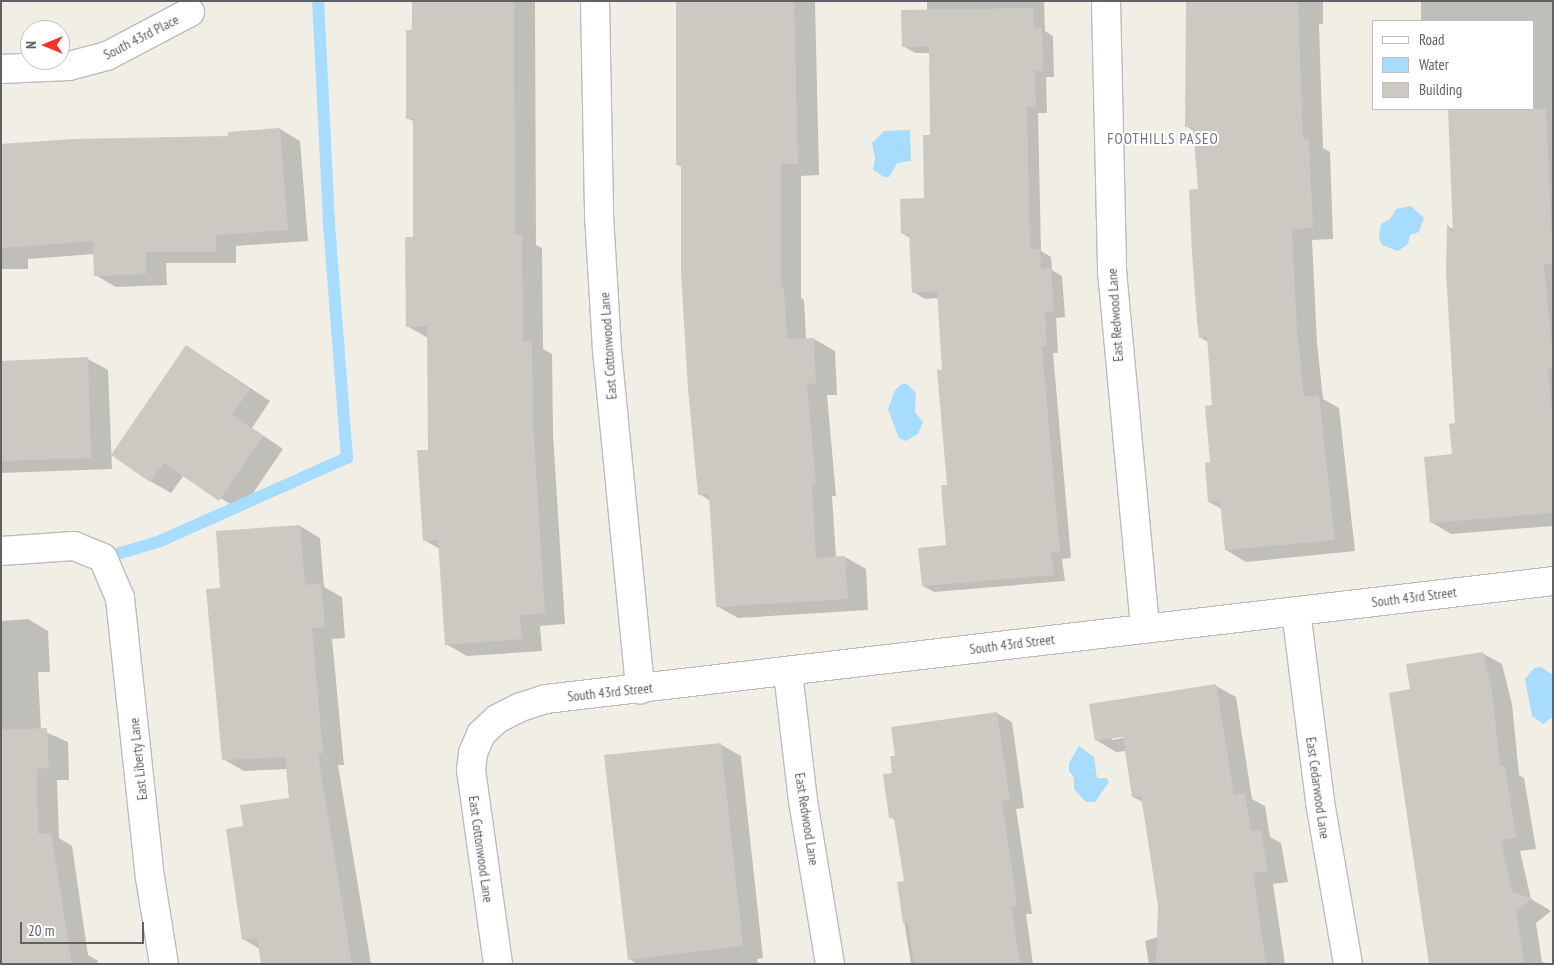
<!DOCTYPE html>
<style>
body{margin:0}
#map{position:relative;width:1554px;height:965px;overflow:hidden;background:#f1eee6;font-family:"PT Sans Narrow",sans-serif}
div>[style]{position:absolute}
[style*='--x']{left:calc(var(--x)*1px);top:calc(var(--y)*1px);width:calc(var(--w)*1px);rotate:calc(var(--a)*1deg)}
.water>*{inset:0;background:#a8dcff}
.shadow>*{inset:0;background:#0003}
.stream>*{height:12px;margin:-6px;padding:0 6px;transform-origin:6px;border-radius:6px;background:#a8dcff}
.building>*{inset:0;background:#ccc9c3}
.roads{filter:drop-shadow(1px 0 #b9bcc0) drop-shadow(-1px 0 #b9bcc0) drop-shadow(0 1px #b9bcc0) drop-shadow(0 -1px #b9bcc0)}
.minor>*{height:28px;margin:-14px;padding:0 14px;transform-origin:14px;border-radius:14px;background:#fff}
span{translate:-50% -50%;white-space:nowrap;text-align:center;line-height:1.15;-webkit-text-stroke:4px #fff;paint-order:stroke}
.street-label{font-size:14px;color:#5e6267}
.neighbourhood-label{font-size:15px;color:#6e747a;letter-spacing:1px}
.frame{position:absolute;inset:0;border:2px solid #5e6267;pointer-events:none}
.legend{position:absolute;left:1372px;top:20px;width:162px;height:90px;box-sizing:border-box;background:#fff;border:1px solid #bfc0c2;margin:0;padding:6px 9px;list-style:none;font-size:15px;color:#5e6267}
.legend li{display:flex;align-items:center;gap:10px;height:25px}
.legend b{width:25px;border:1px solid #bfc0c2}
.north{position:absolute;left:20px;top:20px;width:50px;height:50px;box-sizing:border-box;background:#fff;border:1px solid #bfc0c2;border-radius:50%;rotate:270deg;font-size:14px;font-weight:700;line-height:20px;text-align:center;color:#5e6267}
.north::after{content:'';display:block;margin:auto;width:18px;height:22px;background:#f43329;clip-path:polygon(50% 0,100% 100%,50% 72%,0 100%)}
.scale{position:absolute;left:20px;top:922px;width:124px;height:22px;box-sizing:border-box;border:2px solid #5e6267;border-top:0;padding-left:6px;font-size:15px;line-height:18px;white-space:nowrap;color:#5e6267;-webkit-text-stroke:4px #fff;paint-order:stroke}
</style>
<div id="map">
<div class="water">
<i style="clip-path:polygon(910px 130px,911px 161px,897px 163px,889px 177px,884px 177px,873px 170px,875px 158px,872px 143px,884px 131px)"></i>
<i style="clip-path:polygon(1411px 206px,1424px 218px,1419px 232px,1410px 235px,1408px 244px,1398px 251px,1382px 245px,1379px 238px,1381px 224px,1390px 219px,1396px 209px)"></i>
<i style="clip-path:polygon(902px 384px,907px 384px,916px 393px,915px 412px,923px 422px,918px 434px,906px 441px,899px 438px,888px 409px,895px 390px)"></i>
<i style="clip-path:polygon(1541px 667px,1553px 675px,1553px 717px,1543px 724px,1532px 716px,1525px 679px,1534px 668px)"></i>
<i style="clip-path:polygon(1079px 746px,1094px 757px,1097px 778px,1107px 778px,1109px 782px,1095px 802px,1086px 802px,1074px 789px,1074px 778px,1069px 771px,1069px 763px)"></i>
</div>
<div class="shadow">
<i style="clip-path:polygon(413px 1px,535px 1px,536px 245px,542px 248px,543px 349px,552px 354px,553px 434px,565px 624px,540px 626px,542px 651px,467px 656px,446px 644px,440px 549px,424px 540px,429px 451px,428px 338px,407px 326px,415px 238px,415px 122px,407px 118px)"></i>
<i style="clip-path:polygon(677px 1px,815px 1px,819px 175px,801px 176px,801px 298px,804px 300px,806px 339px,814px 339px,835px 351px,837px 395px,827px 395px,836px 496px,832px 496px,836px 558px,845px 557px,866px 569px,868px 610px,738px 618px,717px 606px,711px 501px,699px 494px,682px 167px,678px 165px)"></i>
<i style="clip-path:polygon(927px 1px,1044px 1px,1045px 31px,1053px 36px,1054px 77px,1046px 77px,1047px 113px,1038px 113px,1041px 251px,1051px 257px,1052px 270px,1062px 276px,1065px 317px,1056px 318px,1058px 353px,1053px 353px,1071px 558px,1062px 559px,1065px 581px,934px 592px,923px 586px,947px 546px,948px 486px,939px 298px,925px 299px,913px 292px,910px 238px,902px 233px,925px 199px,932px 136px,930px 53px,915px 53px,903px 46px,927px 11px)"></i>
<i style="clip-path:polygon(1187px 1px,1323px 1px,1323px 24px,1319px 24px,1323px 148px,1330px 152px,1333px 239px,1312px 240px,1317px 343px,1323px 399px,1339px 408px,1355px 551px,1246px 562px,1226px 550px,1222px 509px,1209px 502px,1213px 406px,1208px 342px,1200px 337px,1199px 190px,1195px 132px,1186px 126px)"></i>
<i style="clip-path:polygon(1421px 1px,1553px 1px,1553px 526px,1451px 534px,1431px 522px,1453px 456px,1456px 424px,1448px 226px,1454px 230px,1449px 109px,1533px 109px,1533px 21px,1421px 21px)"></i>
<i style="clip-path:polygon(280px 129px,300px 141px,308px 241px,236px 246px,236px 263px,166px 263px,167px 285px,116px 287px,95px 275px,95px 254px,28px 259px,28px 269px,1px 269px,1px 145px,229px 137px)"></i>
<i style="clip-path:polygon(187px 346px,270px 401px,252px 428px,283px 449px,241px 511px,184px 475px,171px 493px,150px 481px)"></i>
<i style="clip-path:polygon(88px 359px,108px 370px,112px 469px,1px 473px,1px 362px)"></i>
<i style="clip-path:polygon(300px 526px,320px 538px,324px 587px,342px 597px,345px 638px,332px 639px,344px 765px,338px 765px,371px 964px,263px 964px,260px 949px,243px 939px,290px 799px,287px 769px,244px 771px,223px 759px,221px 589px)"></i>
<i style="clip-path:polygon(28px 619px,48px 631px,50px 672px,38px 672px,41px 730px,68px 742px,69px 780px,57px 780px,59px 838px,72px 846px,88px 955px,97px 960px,98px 964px,1px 964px,1px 621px)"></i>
<i style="clip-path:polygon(1482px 653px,1502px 664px,1512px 704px,1519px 775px,1524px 778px,1536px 849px,1520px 851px,1531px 899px,1551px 911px,1536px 923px,1542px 962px,1553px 964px,1432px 964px,1422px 917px,1424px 917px,1411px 690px)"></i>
<i style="clip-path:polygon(evenodd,1216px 686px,1236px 697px,1252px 799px,1265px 806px,1270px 837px,1281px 843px,1288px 882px,1273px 884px,1285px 964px,1149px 964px,1145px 941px,1164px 935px,1143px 802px,1133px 797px,1126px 751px,1116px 752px,1096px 740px,1216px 686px,1129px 735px,1129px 737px,1112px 740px,1112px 737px,1129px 735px)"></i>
<i style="clip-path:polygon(997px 713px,1012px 722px,1024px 808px,1016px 809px,1032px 914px,1026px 914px,1033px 964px,911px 964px,898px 883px,906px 882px,895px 820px,890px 817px,896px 757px)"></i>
<i style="clip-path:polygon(720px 744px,741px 756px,763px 958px,757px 959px,758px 964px,637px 964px,629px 959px)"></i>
</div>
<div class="stream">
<i style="--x:103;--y:558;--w:57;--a:-16.2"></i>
<i style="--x:158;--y:542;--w:207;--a:-24"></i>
<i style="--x:347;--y:458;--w:236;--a:-94.4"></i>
<i style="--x:329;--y:223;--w:222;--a:-92.8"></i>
</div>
<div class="building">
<i style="clip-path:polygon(412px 1px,514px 1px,515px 235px,522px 235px,523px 341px,532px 341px,533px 422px,545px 613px,520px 615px,522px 639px,445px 645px,438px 540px,423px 541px,417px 450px,428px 450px,427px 326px,406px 327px,405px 237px,413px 237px,413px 119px,406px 119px,406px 30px,412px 30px)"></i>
<i style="clip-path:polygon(676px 1px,794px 1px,798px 164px,781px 164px,781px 287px,784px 287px,787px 339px,814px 338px,816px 383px,807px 384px,816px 484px,812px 485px,816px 558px,845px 556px,848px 599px,716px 607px,709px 494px,698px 495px,688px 389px,681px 273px,681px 165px,676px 165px)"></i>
<i style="clip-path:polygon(1186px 1px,1298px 1px,1303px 139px,1309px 139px,1313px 228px,1292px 229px,1297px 331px,1304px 397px,1319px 395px,1335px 540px,1225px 550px,1220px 501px,1208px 502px,1205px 463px,1210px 462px,1205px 406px,1212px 405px,1207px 337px,1199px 338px,1197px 321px,1192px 254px,1189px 190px,1198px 189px,1193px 127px,1185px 127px)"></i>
<i style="clip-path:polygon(1033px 8px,1034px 29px,1042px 28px,1043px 71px,1035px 71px,1036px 107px,1027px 107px,1030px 249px,1040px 249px,1041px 269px,1051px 268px,1054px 311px,1045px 312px,1047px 347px,1042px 347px,1060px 552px,1051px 553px,1054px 575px,922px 586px,918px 548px,946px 545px,941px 485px,947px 485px,937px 370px,942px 370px,937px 291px,912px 293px,909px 234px,901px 234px,900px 199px,924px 198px,923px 135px,930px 135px,929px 46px,902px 47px,901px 10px)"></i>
<i style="clip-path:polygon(1448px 109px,1546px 109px,1553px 264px,1544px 264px,1553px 359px,1553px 368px,1548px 369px,1553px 421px,1553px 513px,1430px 523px,1424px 457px,1452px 454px,1449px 424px,1455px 423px,1446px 272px,1447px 224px,1453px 234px)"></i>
<i style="clip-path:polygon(280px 128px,288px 230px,216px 235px,216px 252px,146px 252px,146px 274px,94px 276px,93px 241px,1px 248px,1px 144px,73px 139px,228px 136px,228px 132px)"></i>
<i style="clip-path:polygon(186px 345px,250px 389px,232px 415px,263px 436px,219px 501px,164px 463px,150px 482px,111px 455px)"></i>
<i style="clip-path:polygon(88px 357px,91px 458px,1px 461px,1px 361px)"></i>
<i style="clip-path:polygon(300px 525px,305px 585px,321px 583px,325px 627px,312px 628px,323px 753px,318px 754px,352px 964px,261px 964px,257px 938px,242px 940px,226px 829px,243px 826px,240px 805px,289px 798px,285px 757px,222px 760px,206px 589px,220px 588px,216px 531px)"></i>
<i style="clip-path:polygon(1483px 652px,1492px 691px,1500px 766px,1505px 766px,1516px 838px,1501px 840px,1512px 892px,1532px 898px,1516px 912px,1525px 964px,1429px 964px,1389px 693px,1410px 689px,1406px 664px)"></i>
<i style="clip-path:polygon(1216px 684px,1234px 795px,1245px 793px,1251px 831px,1261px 830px,1268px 871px,1253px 873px,1266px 964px,1156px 964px,1158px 906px,1141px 796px,1132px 797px,1123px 737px,1095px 741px,1089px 704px)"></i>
<i style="clip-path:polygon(997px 712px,1010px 800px,1002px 801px,1017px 905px,1011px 906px,1020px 964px,914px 964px,908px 922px,903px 923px,897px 882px,904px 881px,894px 818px,889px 818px,883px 774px,892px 773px,890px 756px,895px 756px,891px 727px)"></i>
<i style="clip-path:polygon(47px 728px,49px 768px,37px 769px,38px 834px,51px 833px,72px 964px,1px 964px,1px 730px)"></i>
<i style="clip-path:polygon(721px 743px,743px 946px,628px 960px,604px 755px)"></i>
</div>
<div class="roads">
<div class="minor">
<i style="--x:595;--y:1;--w:214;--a:88.9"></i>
<i style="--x:599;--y:215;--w:135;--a:86.6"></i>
<i style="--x:607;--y:350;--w:341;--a:84.4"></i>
<i style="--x:1106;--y:1;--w:270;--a:88.7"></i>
<i style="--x:1112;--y:271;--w:358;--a:84.7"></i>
<i style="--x:1;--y:69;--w:68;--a:-2.5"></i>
<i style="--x:69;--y:66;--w:39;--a:-15"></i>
<i style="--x:107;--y:56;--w:94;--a:-27.9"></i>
<i style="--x:1;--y:551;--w:73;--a:-3.9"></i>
<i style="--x:74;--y:546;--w:31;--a:22"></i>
<i style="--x:103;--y:558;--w:43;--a:67"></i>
<i style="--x:120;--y:598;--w:281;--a:83.9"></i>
<i style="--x:150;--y:877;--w:88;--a:80.9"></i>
<i style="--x:1296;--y:611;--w:193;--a:82.8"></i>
<i style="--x:1320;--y:802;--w:164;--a:80.2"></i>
<i style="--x:788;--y:673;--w:129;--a:83.3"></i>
<i style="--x:803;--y:801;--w:165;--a:80.6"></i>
<i style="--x:498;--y:964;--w:196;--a:-97.9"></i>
<i style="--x:471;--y:770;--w:17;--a:-83"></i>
<i style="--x:473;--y:753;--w:21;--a:-67"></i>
<i style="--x:481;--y:734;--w:22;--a:-43"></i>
<i style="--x:497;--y:719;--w:27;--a:-27"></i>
<i style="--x:521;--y:707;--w:26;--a:-18"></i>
<i style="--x:546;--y:699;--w:1014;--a:-6.68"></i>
</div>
</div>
<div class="street-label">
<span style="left:141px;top:37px;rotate:-27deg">South 43rd Place</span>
<span style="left:1115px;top:315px;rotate:-94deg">East Redwood Lane</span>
<span style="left:608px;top:346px;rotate:-94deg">East Cottonwood Lane</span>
<span style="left:1414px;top:597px;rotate:-7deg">South 43rd Street</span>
<span style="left:1012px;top:644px;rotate:-7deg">South 43rd Street</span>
<span style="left:610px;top:692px;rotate:-6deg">South 43rd Street</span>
<span style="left:138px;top:759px;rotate:-96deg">East Liberty Lane</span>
<span style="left:1318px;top:788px;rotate:82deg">East Cedarwood Lane</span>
<span style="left:807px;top:819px;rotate:81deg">East Redwood Lane</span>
<span style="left:481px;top:849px;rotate:82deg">East Cottonwood Lane</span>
</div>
<div class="neighbourhood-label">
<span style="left:1163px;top:139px">FOOTHILLS PASEO</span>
</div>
<div class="frame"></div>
<ul class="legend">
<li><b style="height:6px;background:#fff"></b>Road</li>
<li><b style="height:14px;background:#a8dcff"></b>Water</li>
<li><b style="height:14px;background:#ccc9c3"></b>Building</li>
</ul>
<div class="north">N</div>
<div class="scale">20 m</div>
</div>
